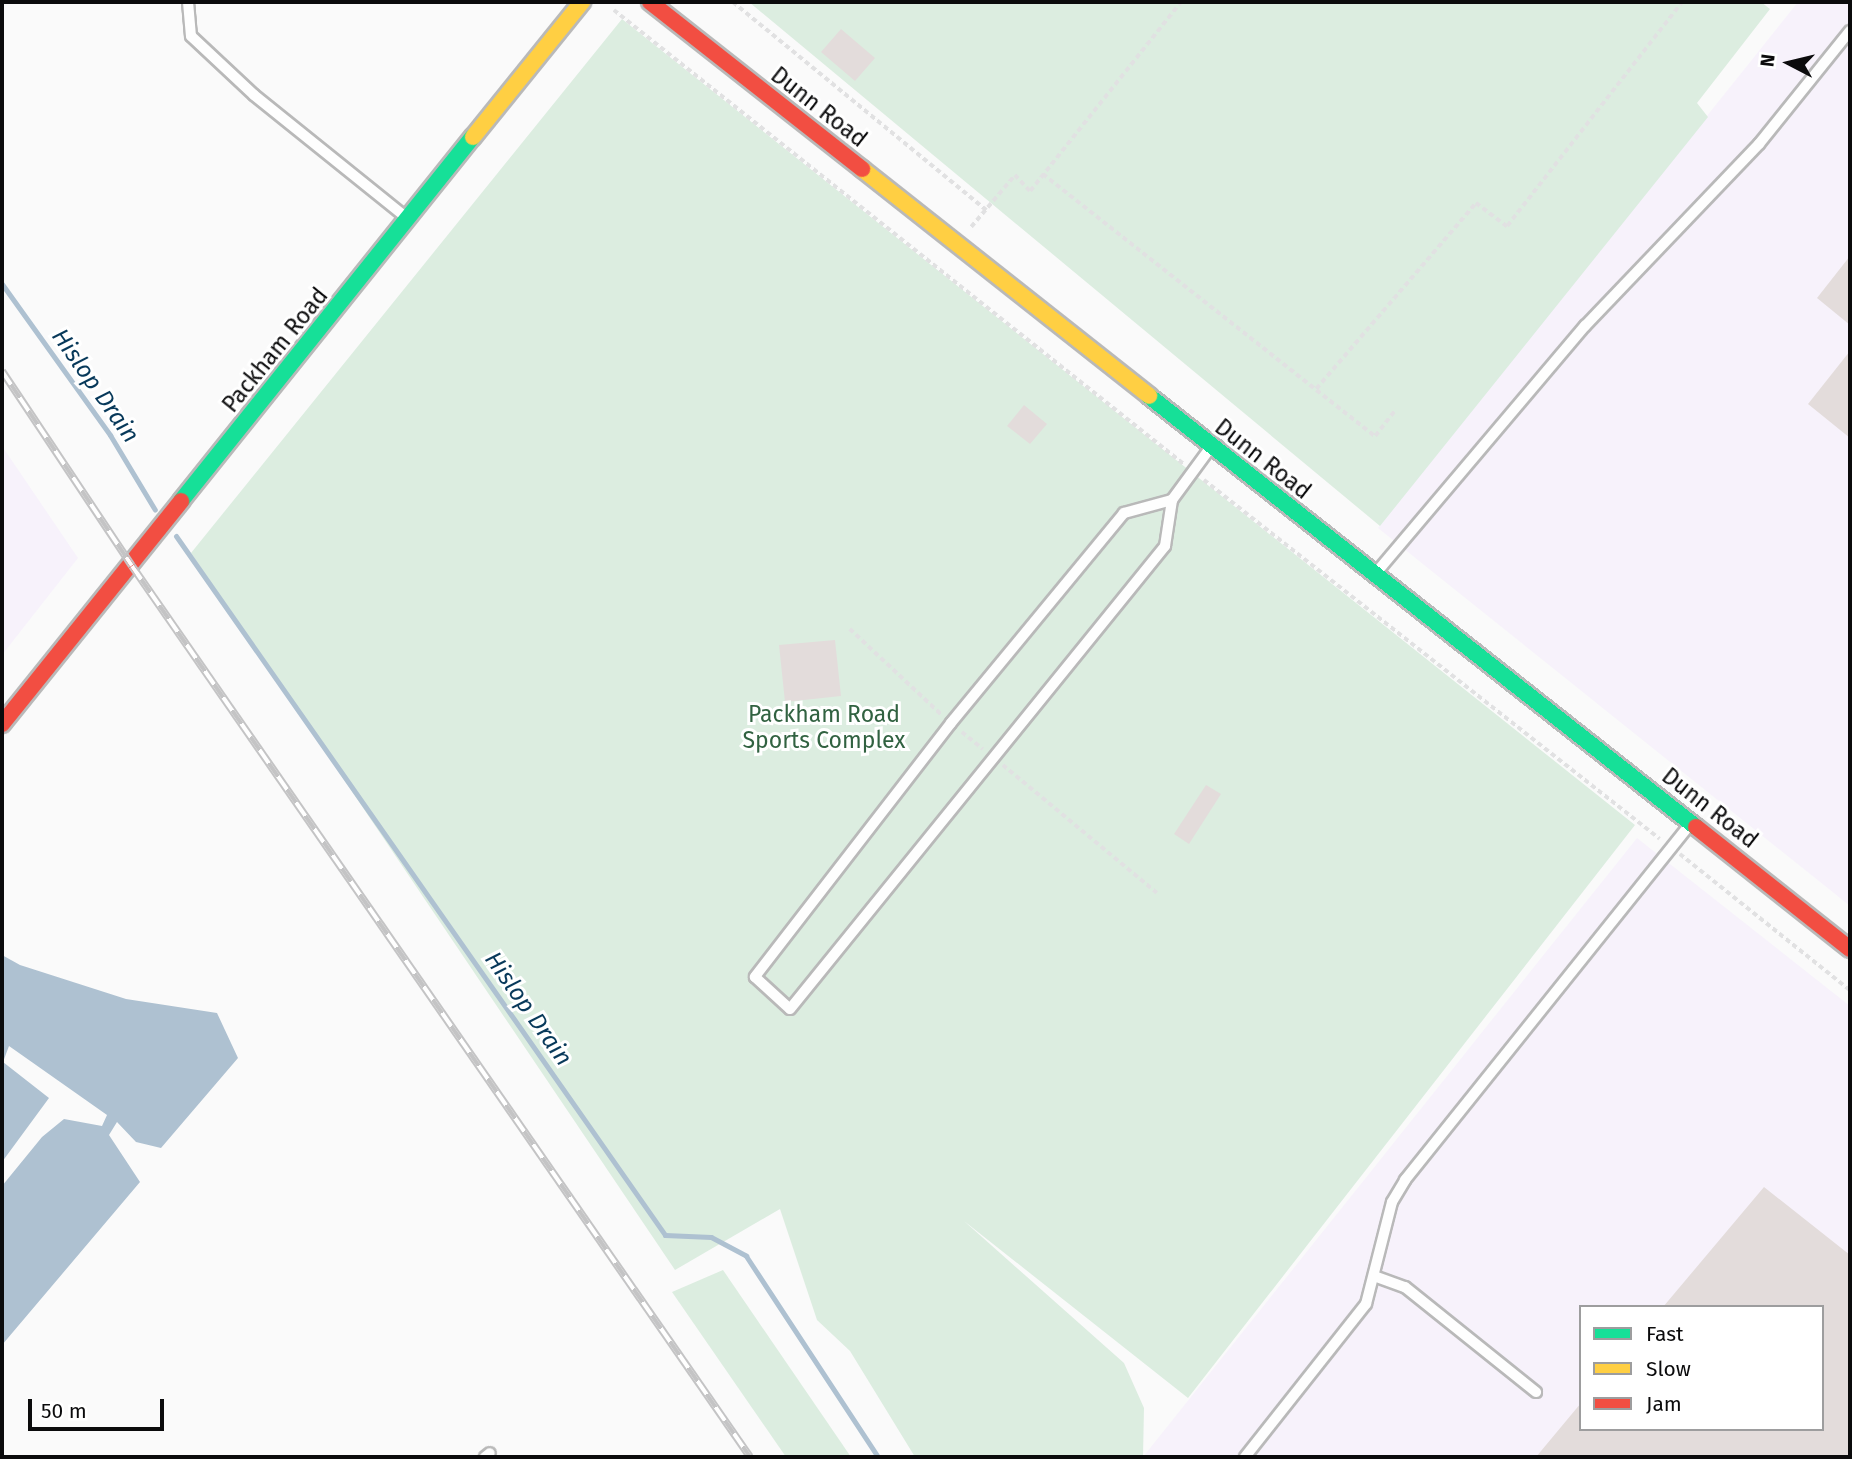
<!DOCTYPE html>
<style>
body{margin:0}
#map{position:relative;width:1852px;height:1459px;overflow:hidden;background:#fafafa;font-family:"Fira Sans",sans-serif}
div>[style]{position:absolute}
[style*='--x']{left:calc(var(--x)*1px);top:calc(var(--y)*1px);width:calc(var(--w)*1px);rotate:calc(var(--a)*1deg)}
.industrial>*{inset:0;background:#f7f2fb}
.green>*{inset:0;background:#dcede0}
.water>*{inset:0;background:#aec1d1}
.stream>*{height:5px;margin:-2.5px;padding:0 2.5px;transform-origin:2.5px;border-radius:2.5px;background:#aec1d1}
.building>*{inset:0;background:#e3dcdb}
.path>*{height:3.5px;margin-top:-1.75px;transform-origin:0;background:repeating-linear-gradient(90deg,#e1e1e2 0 5px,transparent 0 8.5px)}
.roads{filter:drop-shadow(2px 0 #b9b9b9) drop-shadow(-2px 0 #b9b9b9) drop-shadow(0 2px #b9b9b9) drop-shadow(0 -2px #b9b9b9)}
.lane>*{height:10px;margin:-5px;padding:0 5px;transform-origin:5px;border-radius:5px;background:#fefefe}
.fast>*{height:16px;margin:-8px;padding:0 8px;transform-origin:8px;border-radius:8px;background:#16e098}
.slow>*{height:16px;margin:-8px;padding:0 8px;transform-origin:8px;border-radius:8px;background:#ffcf43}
.jam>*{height:16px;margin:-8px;padding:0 8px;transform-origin:8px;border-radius:8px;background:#f24e42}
.rail>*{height:8px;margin-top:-4px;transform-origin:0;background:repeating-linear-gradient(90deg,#fff 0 16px,#c4c4c5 0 32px);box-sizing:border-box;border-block:2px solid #c4c4c5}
span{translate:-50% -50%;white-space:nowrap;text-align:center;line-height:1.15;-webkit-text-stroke:6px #fff;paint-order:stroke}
.street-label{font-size:23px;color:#0b0b0c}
.park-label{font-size:23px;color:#316241}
.water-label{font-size:24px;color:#08395a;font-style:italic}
.frame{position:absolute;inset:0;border:4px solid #0b0b0c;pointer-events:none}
.legend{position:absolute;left:1579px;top:1305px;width:245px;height:126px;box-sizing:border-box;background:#fff;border:2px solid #9d9d9e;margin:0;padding:9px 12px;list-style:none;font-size:21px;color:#0b0b0c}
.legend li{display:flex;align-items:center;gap:14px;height:35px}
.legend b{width:35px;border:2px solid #9d9d9e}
.north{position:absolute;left:1754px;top:28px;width:70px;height:70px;-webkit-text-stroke:5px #fff;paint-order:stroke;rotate:277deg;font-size:19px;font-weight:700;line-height:28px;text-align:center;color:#0b0b0c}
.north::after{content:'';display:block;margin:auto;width:24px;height:32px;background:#0b0b0c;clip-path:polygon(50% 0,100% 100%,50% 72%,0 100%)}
.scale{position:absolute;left:28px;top:1399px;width:136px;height:32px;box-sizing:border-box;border:4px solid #0b0b0c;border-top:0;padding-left:9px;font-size:21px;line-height:24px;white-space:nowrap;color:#0b0b0c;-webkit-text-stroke:5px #fff;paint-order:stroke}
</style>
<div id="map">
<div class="industrial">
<i style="clip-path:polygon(1798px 2px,1850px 2px,1850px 906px,1378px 528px)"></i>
<i style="clip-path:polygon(2px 446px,78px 558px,2px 655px)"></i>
<i style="clip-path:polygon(evenodd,1637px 838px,1850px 1006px,1850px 1457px,1143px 1457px,1637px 838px,1581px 1307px,1822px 1307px,1822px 1429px,1581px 1429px,1581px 1307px)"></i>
</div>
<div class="green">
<i style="clip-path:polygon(749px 2px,1761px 2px,1770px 9px,1697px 103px,1708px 117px,1380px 526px)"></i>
<i style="clip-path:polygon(622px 19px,1635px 825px,1188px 1398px,964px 1221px,1124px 1363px,1144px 1408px,1143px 1457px,915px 1457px,850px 1351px,817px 1320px,780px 1209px,675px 1270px,191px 553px)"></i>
<i style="clip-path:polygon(723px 1270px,851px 1457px,786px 1457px,672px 1292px)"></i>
</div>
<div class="water">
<i style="clip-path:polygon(2px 955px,20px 965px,126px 999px,217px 1013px,238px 1058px,161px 1148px,136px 1142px,117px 1122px,109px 1135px,140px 1182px,2px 1345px,2px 1186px,42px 1137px,64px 1119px,102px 1126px,107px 1115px,9px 1046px,3px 1062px,49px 1098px,2px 1162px)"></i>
</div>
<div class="stream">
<i style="--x:2;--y:284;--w:186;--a:54.4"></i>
<i style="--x:110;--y:435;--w:87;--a:59"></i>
<i style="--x:176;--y:536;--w:853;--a:55.02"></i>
<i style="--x:665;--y:1235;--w:46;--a:2.5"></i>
<i style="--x:711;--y:1237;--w:40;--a:28"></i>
<i style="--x:746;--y:1256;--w:240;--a:56.7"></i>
</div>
<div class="building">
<i style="clip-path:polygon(841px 29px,875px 58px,855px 81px,821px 52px)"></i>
<i style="clip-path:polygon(1850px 256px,1850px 325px,1817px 298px)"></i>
<i style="clip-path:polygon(1850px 351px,1850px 438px,1808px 404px)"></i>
<i style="clip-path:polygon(1024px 405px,1047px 424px,1030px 444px,1007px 426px)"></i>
<i style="clip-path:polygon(835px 640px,841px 696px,785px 702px,779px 645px)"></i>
<i style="clip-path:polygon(1206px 785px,1221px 794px,1189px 844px,1174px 834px)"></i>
<i style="clip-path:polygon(1764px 1187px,1850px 1255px,1850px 1457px,1536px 1457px,1581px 1403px,1581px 1429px,1822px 1429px,1822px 1307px,1663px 1307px)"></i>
</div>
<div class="path">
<i style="--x:733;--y:2;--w:328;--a:39.4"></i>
<i style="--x:614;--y:10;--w:730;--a:38.55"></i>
<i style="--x:1043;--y:174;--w:423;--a:38.3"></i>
<i style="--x:1375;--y:436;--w:34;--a:-52"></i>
<i style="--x:971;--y:227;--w:68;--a:-49.8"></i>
<i style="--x:1015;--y:175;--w:22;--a:47"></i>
<i style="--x:1030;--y:191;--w:242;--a:-51.4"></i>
<i style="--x:1316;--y:389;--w:245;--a:-49.3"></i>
<i style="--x:1476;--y:203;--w:39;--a:37"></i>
<i style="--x:1507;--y:226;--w:284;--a:-52"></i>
<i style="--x:1204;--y:480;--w:580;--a:38.21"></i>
<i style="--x:850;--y:629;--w:127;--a:43.1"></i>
<i style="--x:962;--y:732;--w:27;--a:39"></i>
<i style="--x:1003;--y:765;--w:200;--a:39.7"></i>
<i style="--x:1680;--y:854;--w:218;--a:38.7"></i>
</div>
<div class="roads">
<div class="lane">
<i style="--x:188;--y:2;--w:34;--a:85"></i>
<i style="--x:191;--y:36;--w:86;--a:43.1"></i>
<i style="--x:254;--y:95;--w:198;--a:38.8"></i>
<i style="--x:1172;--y:500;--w:50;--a:164.8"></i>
<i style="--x:1124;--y:513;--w:272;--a:129.5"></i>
<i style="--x:951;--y:723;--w:321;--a:127.7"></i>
<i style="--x:755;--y:977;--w:47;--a:42.4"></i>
<i style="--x:790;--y:1009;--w:596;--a:-50.99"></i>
<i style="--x:1165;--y:546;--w:47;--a:-81.3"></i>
<i style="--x:1172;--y:500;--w:66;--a:-53.7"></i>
<i style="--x:1376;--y:573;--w:324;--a:-49.8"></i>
<i style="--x:1585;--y:326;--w:252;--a:-46.3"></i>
<i style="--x:1759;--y:144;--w:145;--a:-51.2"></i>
<i style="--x:1374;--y:1276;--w:33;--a:20"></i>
<i style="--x:1405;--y:1287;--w:168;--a:38.7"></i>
<i style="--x:485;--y:1457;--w:6;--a:-39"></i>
<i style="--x:1245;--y:1457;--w:195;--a:-51.7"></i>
<i style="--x:1366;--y:1304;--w:105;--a:-75.7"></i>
<i style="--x:1392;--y:1202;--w:26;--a:-59"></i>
<i style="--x:1405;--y:1180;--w:454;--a:-51.3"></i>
</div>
<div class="fast">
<i style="--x:1149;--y:396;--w:696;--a:38.24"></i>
<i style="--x:181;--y:501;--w:467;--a:-51.3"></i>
</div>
<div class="slow">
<i style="--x:473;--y:137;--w:174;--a:-51.1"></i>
<i style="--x:862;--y:169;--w:366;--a:38.3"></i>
</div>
<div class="jam">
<i style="--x:650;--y:2;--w:270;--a:38.2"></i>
<i style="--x:2;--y:724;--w:286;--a:-51.2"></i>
<i style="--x:1696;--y:827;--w:196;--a:38.4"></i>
</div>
</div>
<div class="rail">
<i style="--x:2;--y:371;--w:234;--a:56.3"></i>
<i style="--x:132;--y:566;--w:1084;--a:55.25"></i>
</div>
<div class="street-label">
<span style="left:819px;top:107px;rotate:38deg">Dunn Road</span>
<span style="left:275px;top:350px;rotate:-51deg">Packham Road</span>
<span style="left:1263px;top:459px;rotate:38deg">Dunn Road</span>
<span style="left:1710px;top:808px;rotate:38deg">Dunn Road</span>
</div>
<div class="park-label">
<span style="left:824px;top:727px">Packham Road<br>Sports Complex</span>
</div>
<div class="water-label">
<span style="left:95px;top:386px;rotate:55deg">Hislop Drain</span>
<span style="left:528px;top:1009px;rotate:55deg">Hislop Drain</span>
</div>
<div class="frame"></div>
<ul class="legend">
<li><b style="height:9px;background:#16e098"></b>Fast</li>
<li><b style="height:9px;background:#ffcf43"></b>Slow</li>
<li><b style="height:9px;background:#f24e42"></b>Jam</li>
</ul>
<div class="north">N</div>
<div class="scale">50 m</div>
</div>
